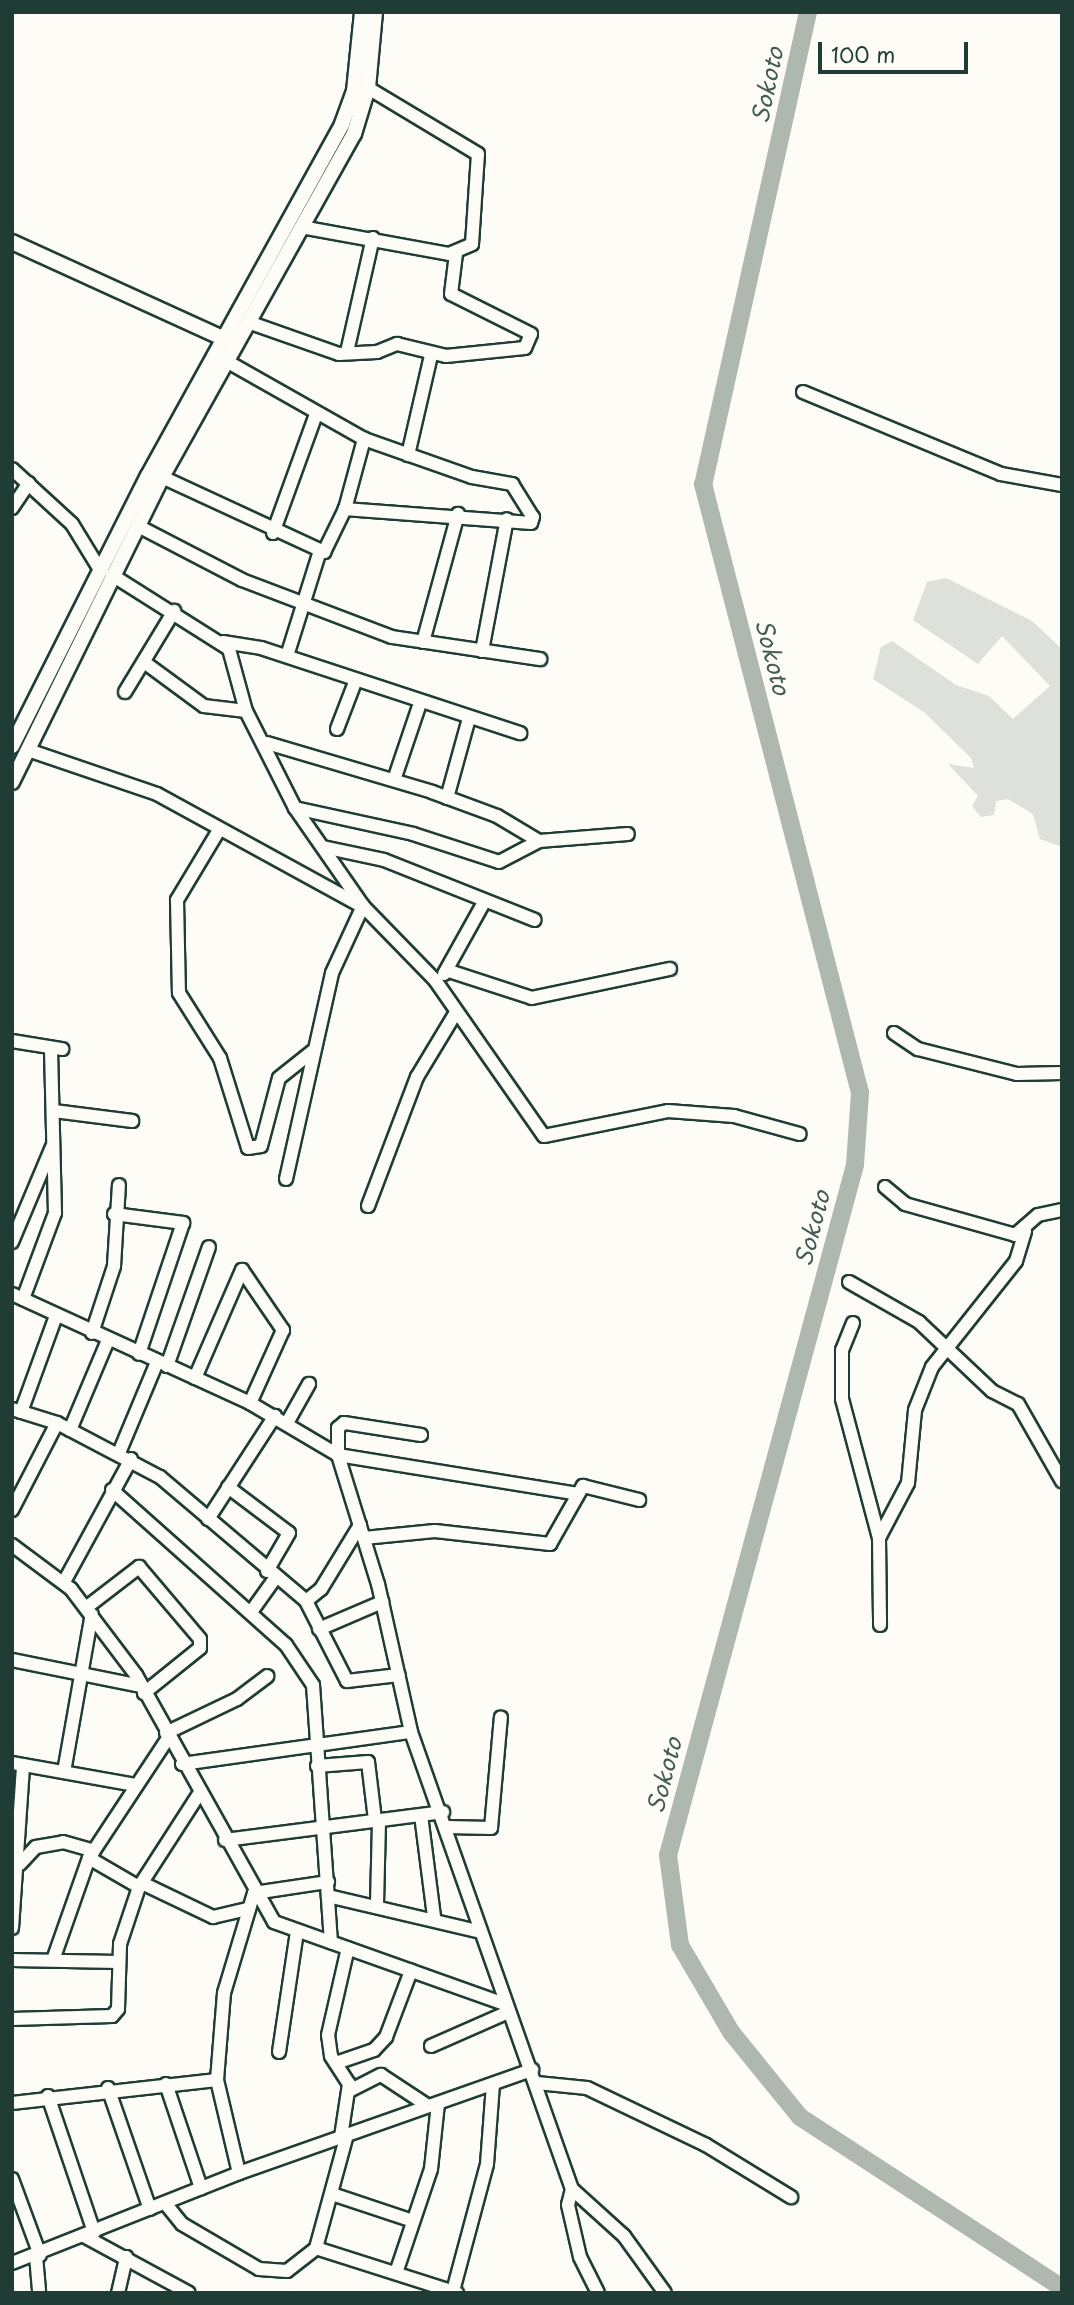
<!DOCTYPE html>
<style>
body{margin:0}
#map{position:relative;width:1074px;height:2305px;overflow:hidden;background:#fdfcf7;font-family:"Playpen Sans",sans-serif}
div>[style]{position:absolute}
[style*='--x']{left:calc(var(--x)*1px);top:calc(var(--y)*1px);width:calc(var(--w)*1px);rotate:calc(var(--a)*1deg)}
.green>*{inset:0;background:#dde0db}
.river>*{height:18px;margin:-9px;padding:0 9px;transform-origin:9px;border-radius:9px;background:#aeb8b1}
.roads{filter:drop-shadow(2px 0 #1f3d34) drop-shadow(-2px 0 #1f3d34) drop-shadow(0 2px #1f3d34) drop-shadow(0 -2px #1f3d34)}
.minor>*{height:12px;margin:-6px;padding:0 6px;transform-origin:6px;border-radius:6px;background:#fdfcf7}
.tertiary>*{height:14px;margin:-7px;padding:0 7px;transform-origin:7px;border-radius:7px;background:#fdfcf7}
span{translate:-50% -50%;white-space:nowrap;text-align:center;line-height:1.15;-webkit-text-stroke:7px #fdfcf7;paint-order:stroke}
.water-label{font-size:23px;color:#435c53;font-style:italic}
.frame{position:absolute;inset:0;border:14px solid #1f3d34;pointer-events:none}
.scale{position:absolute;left:818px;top:42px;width:150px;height:32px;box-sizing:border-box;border:4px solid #1f3d34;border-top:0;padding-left:9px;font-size:21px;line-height:24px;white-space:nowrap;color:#1f3d34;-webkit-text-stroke:5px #fdfcf7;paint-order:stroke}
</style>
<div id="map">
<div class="green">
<i style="clip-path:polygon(946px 578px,1032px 621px,1062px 649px,1062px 847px,1040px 839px,1033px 814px,1008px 799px,996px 801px,994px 815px,981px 817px,972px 806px,978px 796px,948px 764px,974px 768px,971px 758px,925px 713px,873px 679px,881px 647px,892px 641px,956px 685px,989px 696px,1013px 719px,1050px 686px,1002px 636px,978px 664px,913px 620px,927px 582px)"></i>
</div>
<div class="river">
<i style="--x:808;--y:12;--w:484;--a:102.5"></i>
<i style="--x:703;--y:484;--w:629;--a:75.54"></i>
<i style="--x:860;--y:1093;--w:72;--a:94"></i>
<i style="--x:855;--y:1165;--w:715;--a:105.16"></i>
<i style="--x:668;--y:1855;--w:91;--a:82.4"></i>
<i style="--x:680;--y:1945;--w:101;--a:59.6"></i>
<i style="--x:731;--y:2032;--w:109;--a:50.9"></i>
<i style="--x:800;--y:2117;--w:313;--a:33.1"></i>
</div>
<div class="roads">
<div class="minor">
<i style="--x:301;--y:227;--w:150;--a:10.3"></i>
<i style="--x:449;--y:254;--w:25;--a:-23"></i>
<i style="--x:472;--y:244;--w:90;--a:-86.2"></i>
<i style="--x:478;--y:154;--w:128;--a:-149"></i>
<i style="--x:248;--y:322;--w:96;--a:19.4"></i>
<i style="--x:339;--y:354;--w:38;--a:-3"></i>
<i style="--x:377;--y:352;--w:22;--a:-22"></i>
<i style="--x:397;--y:344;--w:50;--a:13.8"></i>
<i style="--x:446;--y:356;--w:79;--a:-5.8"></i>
<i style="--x:525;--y:348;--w:15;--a:-67"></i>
<i style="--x:531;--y:334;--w:89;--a:-153.4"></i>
<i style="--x:451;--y:294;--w:40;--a:-82.9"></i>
<i style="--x:347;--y:352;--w:117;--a:-77.2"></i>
<i style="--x:228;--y:362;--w:156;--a:29.5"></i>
<i style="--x:364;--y:439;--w:114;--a:19.4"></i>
<i style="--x:472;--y:477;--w:41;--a:9.9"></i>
<i style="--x:512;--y:484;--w:39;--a:58"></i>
<i style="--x:533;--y:517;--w:6;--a:108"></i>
<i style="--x:531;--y:523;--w:187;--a:-175.7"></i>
<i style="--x:803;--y:392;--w:214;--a:22.5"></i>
<i style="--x:1001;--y:474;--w:62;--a:10.2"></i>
<i style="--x:408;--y:455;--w:103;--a:-77"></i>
<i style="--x:12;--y:469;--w:81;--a:42.5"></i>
<i style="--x:72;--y:524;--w:52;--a:58.5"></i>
<i style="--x:162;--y:477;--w:179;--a:24.8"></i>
<i style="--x:324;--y:552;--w:48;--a:-64"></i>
<i style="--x:345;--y:509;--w:73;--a:-74.8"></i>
<i style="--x:12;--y:508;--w:30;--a:-56"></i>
<i style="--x:138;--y:526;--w:117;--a:27.4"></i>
<i style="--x:242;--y:580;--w:160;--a:20.8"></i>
<i style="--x:392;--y:637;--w:150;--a:8.5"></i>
<i style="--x:273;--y:533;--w:127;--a:-70.1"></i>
<i style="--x:112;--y:575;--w:138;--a:32.3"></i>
<i style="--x:229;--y:649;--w:64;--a:74.7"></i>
<i style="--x:246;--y:711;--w:109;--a:63.2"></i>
<i style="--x:295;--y:808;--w:119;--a:55.2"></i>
<i style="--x:363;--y:906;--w:103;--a:45.8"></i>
<i style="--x:435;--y:980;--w:190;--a:55.1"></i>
<i style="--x:544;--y:1136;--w:126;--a:-11.4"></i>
<i style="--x:668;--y:1111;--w:66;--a:4.3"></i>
<i style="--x:734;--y:1116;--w:68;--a:15.3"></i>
<i style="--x:223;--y:642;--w:38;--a:9"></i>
<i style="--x:261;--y:648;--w:273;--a:18.2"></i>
<i style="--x:423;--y:642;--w:133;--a:-74.7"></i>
<i style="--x:482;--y:651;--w:134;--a:-79.3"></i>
<i style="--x:287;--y:656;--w:110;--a:-72.6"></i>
<i style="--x:144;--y:662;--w:74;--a:36.3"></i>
<i style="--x:204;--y:706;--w:42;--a:6.8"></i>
<i style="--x:125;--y:692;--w:95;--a:-58.8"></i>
<i style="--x:337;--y:729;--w:50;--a:-69"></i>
<i style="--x:267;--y:743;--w:172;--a:16.5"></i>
<i style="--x:432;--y:792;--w:69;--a:20.3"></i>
<i style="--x:497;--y:816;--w:49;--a:30.8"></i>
<i style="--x:28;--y:750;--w:136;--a:18.8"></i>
<i style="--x:157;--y:794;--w:231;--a:28.7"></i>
<i style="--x:394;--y:780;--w:81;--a:-71.3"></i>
<i style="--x:447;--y:798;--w:83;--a:-74.6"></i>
<i style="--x:295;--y:808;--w:121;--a:12.4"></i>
<i style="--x:413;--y:834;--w:90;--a:18"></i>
<i style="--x:499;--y:862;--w:45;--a:-27.7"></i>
<i style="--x:539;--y:841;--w:89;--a:-4.5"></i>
<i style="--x:219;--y:830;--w:82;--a:121"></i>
<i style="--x:177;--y:900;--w:93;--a:88.8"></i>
<i style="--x:179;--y:993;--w:77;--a:57.8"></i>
<i style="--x:220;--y:1058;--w:94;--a:72.7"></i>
<i style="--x:248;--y:1148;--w:13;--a:-9"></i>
<i style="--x:261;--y:1146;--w:70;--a:-75.2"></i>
<i style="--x:279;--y:1078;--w:43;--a:-38.5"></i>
<i style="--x:323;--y:847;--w:62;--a:12"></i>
<i style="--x:384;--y:860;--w:162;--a:21.7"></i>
<i style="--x:449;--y:971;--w:87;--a:18"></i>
<i style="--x:532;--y:998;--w:141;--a:-11.9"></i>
<i style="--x:444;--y:974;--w:82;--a:-60.9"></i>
<i style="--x:894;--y:1033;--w:29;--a:34"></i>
<i style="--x:918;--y:1049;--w:102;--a:14.2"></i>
<i style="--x:1017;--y:1074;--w:45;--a:-1.3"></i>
<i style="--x:12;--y:1041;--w:51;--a:9.1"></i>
<i style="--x:54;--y:1111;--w:79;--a:7.3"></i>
<i style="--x:286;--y:1179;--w:211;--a:-77.4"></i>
<i style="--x:332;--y:973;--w:74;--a:-65.2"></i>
<i style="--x:885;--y:1187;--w:26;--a:40"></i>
<i style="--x:905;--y:1204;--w:114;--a:15.7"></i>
<i style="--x:1015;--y:1235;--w:30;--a:-41"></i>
<i style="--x:1038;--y:1215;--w:25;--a:-12"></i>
<i style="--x:368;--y:1206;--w:138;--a:-69.2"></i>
<i style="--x:417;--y:1077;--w:74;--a:-58.9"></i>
<i style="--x:114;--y:1214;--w:70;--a:7.4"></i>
<i style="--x:183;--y:1223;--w:138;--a:108.6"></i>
<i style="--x:12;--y:1242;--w:103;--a:-67.2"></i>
<i style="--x:242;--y:1270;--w:73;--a:55.7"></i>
<i style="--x:283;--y:1330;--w:80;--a:114.3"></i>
<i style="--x:849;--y:1282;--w:81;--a:29.7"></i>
<i style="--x:919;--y:1322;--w:100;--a:43.4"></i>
<i style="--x:992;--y:1391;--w:29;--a:27"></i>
<i style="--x:1018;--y:1404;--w:89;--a:60.3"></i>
<i style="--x:12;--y:1294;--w:262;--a:24.6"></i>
<i style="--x:250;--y:1403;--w:102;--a:30.6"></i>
<i style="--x:338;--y:1455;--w:243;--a:9.2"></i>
<i style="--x:23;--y:1299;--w:92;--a:-69.6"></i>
<i style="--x:55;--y:1213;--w:164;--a:-91.4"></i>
<i style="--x:853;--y:1323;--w:29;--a:112"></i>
<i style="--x:842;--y:1350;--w:49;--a:90"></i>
<i style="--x:842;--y:1399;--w:144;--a:75.1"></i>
<i style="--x:879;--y:1538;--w:87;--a:89.3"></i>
<i style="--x:92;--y:1333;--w:71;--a:-71.8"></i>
<i style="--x:114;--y:1266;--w:81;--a:-86.5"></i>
<i style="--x:167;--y:1366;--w:126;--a:-70.6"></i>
<i style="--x:195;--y:1378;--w:118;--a:-66.5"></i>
<i style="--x:12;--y:1409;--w:47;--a:17.3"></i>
<i style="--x:57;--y:1423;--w:116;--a:27.7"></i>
<i style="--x:160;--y:1477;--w:192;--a:40.3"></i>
<i style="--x:306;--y:1601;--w:90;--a:62.9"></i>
<i style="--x:347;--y:1681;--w:52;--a:-6.6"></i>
<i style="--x:21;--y:1412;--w:102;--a:-70"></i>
<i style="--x:287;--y:1423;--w:45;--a:-60.6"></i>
<i style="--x:70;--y:1430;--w:98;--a:-67.1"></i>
<i style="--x:421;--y:1435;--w:78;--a:-171.1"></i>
<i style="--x:344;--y:1423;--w:8;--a:140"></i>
<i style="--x:338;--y:1428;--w:27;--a:90"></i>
<i style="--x:338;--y:1455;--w:135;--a:72.8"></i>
<i style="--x:378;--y:1584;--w:152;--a:77.4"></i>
<i style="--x:411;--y:1732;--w:485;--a:70.6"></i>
<i style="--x:572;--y:2189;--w:70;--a:42.1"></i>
<i style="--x:624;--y:2236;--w:70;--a:54.3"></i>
<i style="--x:119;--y:1453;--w:99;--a:-67.3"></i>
<i style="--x:228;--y:1487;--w:76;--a:37"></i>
<i style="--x:289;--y:1533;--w:44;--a:120.1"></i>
<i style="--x:112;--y:1490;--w:233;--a:41.7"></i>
<i style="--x:286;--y:1645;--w:48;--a:56"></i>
<i style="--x:313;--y:1685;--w:258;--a:86"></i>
<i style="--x:12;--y:1510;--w:98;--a:-62.7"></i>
<i style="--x:208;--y:1519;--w:123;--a:-57"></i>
<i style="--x:364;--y:1538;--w:71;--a:-5.6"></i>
<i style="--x:435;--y:1531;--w:116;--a:6.4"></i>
<i style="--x:550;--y:1544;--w:67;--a:-60.4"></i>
<i style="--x:583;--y:1486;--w:58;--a:14"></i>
<i style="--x:879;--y:1538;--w:62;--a:-62.2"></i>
<i style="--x:908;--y:1483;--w:73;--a:-84.5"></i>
<i style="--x:915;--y:1410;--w:46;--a:-68.4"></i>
<i style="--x:932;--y:1367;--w:135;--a:-51.6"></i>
<i style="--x:1016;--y:1261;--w:31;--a:-73"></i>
<i style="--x:12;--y:1545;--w:74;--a:36.7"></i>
<i style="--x:71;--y:1589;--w:108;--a:52.9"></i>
<i style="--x:136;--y:1675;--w:283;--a:60.8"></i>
<i style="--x:274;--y:1922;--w:242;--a:19.6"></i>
<i style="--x:64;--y:1582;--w:140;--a:-61.4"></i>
<i style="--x:306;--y:1601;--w:19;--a:-39"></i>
<i style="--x:321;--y:1589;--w:75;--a:-58.6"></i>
<i style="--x:87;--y:1607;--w:66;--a:-37.6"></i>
<i style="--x:139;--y:1567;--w:94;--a:49.7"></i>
<i style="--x:200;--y:1639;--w:9;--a:90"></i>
<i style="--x:200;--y:1648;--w:72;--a:141.2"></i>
<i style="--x:251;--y:1612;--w:43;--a:-54.5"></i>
<i style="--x:319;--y:1629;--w:69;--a:-23.2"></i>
<i style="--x:12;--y:1660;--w:132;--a:11.4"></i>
<i style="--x:166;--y:1733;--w:79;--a:-25.6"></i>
<i style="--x:237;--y:1699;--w:38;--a:-37"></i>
<i style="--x:12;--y:1763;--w:125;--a:10.1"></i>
<i style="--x:182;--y:1764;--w:231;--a:-8"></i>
<i style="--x:317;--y:1766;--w:51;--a:-4.5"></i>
<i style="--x:368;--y:1762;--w:58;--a:83.1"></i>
<i style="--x:64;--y:1772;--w:160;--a:-80"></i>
<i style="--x:421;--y:1815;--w:103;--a:82.7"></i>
<i style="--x:448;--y:1827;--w:43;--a:1.3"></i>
<i style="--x:491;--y:1828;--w:111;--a:-84.9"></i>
<i style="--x:225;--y:1840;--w:220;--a:-7.3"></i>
<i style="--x:89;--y:1858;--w:58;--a:30.1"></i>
<i style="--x:20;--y:1864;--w:23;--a:-47"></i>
<i style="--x:36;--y:1847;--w:27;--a:-10"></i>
<i style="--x:63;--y:1842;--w:32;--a:16"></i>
<i style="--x:142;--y:1883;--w:79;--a:25.6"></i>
<i style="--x:213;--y:1917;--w:37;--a:-13"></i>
<i style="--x:254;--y:1893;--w:75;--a:-8.5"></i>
<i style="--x:328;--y:1896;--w:153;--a:13.2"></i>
<i style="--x:377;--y:1904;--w:84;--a:-88.6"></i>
<i style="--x:12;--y:1928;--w:163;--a:-86.1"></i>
<i style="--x:12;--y:1960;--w:106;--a:1.1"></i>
<i style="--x:53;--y:1960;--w:108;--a:-70.6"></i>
<i style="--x:89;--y:1858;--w:144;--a:-56.6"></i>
<i style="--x:12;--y:2019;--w:100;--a:-1.7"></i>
<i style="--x:112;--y:2016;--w:9;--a:-49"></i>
<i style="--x:118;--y:2009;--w:65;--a:-88.2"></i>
<i style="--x:120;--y:1944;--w:60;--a:-71.6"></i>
<i style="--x:139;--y:1887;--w:111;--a:-57.2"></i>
<i style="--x:431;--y:2046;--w:82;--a:-23.7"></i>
<i style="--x:279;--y:2052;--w:122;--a:-81.5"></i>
<i style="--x:336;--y:2063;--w:40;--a:-18.9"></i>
<i style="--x:374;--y:2050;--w:18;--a:-47"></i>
<i style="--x:386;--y:2037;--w:71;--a:-69.3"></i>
<i style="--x:537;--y:2083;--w:50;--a:5.7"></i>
<i style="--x:587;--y:2088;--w:132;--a:25.6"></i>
<i style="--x:706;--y:2145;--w:100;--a:31.5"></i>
<i style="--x:166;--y:2084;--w:110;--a:71.4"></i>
<i style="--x:108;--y:2088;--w:128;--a:70.9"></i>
<i style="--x:349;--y:2091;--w:36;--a:-27"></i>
<i style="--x:381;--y:2075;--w:56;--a:33.4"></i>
<i style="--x:48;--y:2096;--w:144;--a:71.3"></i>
<i style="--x:12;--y:2103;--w:206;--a:-6.4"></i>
<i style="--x:341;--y:2137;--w:54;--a:-81.4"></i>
<i style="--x:349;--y:2084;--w:33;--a:-123"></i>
<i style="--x:331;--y:2056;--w:21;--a:-98"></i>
<i style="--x:328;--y:2035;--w:89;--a:-77.1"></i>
<i style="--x:239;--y:2173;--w:96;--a:-103.3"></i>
<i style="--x:217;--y:2080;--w:87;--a:-85.4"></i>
<i style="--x:224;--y:1993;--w:104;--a:-73.3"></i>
<i style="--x:12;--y:2179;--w:81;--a:69.8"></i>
<i style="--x:572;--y:2189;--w:16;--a:104"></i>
<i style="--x:568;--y:2205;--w:53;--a:77"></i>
<i style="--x:580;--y:2257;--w:40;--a:63.4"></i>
<i style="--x:332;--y:2194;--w:85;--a:18.4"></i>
<i style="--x:165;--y:2203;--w:27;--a:51"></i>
<i style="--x:182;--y:2224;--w:89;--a:30.3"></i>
<i style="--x:259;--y:2269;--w:28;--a:4"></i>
<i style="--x:287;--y:2271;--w:37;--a:-38"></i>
<i style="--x:316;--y:2248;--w:117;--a:-74.7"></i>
<i style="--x:84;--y:2236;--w:119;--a:28.5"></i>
<i style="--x:316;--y:2248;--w:148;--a:17.7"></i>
<i style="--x:36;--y:2256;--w:37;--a:85"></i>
<i style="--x:12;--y:2263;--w:244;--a:-21.6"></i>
<i style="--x:239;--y:2173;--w:311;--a:-19.4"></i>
<i style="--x:396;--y:2273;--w:110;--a:-71.4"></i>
<i style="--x:431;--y:2169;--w:66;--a:-83.9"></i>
<i style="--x:453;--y:2291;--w:131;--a:-75"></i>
<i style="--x:487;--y:2164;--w:80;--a:-85.7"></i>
<i style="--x:118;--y:2293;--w:37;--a:-77"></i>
</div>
<div class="tertiary">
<i style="--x:12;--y:242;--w:236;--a:24.5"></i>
<i style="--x:12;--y:746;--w:302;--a:-63.3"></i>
<i style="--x:148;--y:476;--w:402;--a:-61.1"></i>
<i style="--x:342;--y:124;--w:35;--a:-70"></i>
<i style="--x:354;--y:91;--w:79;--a:-84.2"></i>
<i style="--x:12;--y:782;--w:340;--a:-63.8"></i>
<i style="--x:162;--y:477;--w:393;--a:-60.8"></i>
<i style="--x:354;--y:134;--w:48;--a:-73.1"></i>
<i style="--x:368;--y:88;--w:76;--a:-84.7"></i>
</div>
</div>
<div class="water-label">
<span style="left:767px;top:85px;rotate:-78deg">Sokoto</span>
<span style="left:773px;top:657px;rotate:76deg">Sokoto</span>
<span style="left:812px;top:1228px;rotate:-75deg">Sokoto</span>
<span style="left:664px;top:1775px;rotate:-75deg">Sokoto</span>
</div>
<div class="frame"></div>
<div class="scale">100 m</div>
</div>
